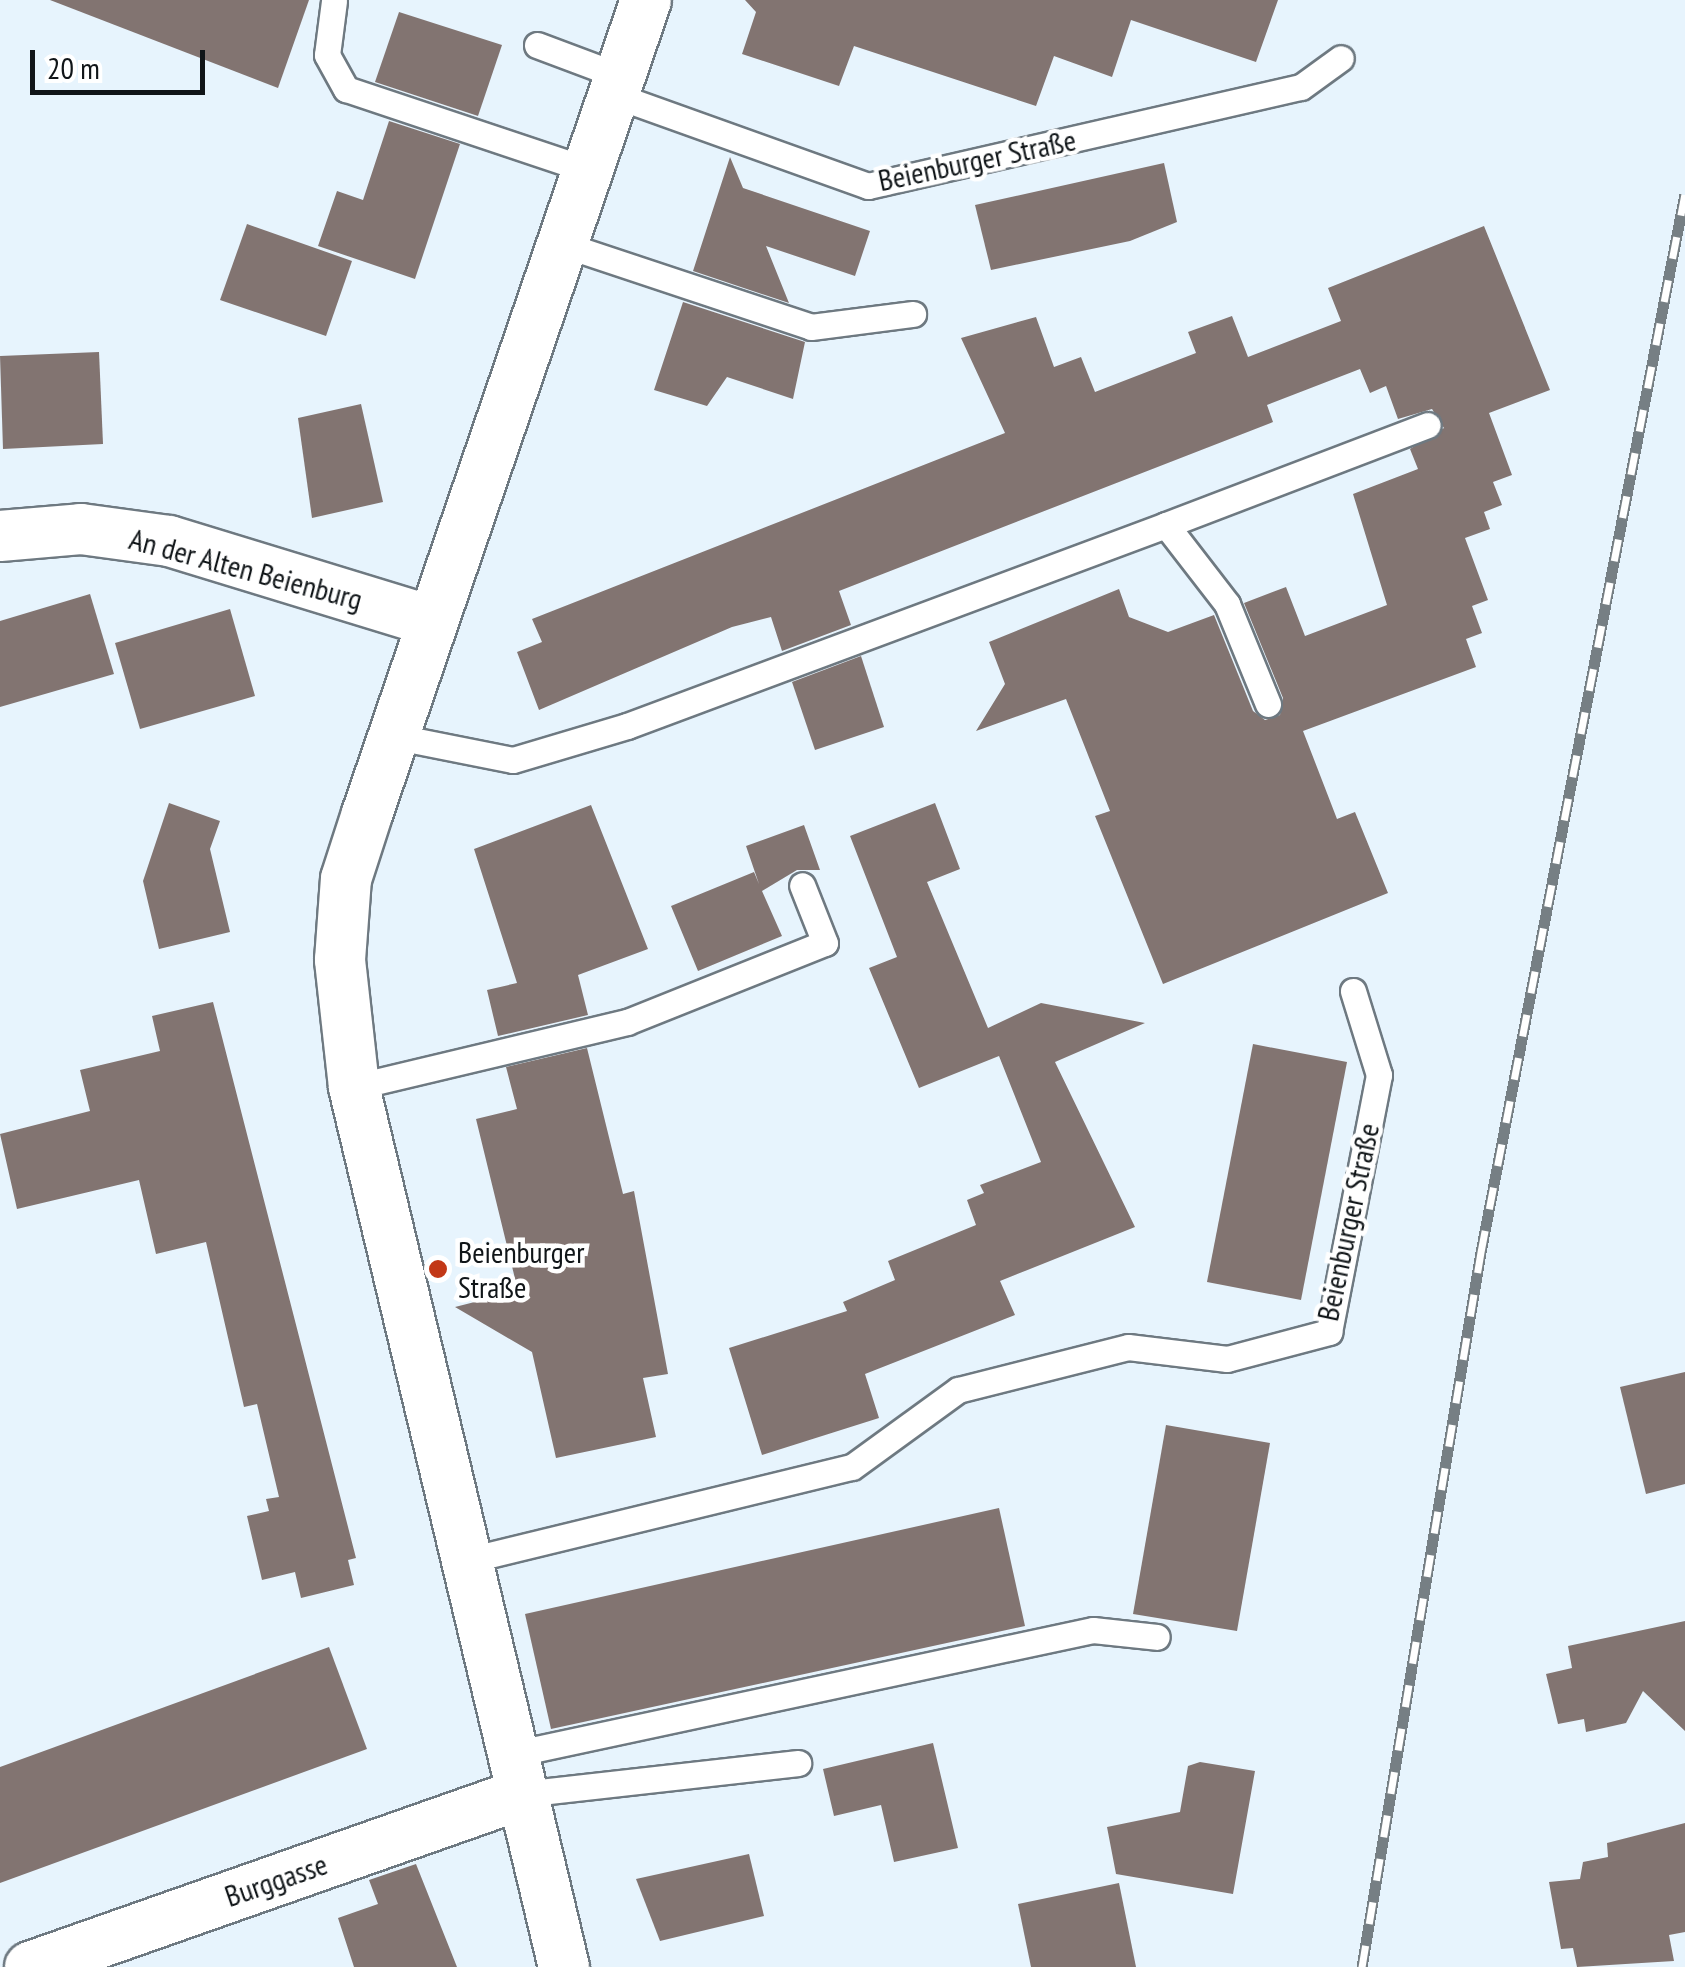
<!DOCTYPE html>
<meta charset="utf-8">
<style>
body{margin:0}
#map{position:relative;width:1685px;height:1967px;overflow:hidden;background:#e7f4fd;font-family:"PT Sans Narrow",sans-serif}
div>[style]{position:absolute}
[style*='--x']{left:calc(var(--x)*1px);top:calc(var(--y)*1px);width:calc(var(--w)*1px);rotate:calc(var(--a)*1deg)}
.building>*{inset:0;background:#827471}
.roads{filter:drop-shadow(2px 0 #6e7981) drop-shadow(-2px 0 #6e7981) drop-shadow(0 2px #6e7981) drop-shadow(0 -2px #6e7981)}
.service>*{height:25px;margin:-12.5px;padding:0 12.5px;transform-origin:12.5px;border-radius:12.5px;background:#fff}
.minor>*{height:50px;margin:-25px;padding:0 25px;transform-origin:25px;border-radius:25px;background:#fff}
.rail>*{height:11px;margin-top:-5.5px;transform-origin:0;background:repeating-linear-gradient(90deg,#fff 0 22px,#767f84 0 44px);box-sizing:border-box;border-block:2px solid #767f84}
.dots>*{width:28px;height:28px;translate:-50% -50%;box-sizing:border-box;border:5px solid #fff;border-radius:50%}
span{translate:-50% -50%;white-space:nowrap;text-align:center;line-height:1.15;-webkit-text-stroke:9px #fff;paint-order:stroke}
.street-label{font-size:30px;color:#101518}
.poi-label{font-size:30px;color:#101518}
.left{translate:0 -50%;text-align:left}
.scale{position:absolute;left:30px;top:50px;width:175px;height:45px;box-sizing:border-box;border:5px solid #101518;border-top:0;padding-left:12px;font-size:30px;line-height:35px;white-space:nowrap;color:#101518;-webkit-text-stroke:8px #fff;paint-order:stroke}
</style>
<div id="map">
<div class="building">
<i style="clip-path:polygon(50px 0,309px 0,278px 88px)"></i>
<i style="clip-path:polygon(745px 0,1278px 0,1256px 62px,1131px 20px,1112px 77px,1054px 56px,1036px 106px,854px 46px,839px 86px,742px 54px,756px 12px)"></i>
<i style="clip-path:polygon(399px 12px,502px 45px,478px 116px,375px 82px)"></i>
<i style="clip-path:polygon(389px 121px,460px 144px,415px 279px,318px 246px,337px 191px,363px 200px)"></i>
<i style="clip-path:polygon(730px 157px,743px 188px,870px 231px,855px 276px,766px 246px,789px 303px,693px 271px)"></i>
<i style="clip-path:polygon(1164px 163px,1177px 222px,1130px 241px,991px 270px,975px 205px)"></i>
<i style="clip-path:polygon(247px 224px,352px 261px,326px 336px,220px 300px)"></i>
<i style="clip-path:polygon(1484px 226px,1550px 390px,1489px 413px,1512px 475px,1493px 482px,1502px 505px,1484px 512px,1490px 529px,1465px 538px,1488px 600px,1472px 606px,1482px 633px,1466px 639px,1476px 667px,1303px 731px,1337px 819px,1355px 812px,1388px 893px,1163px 984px,1095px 816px,1110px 811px,1066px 699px,976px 731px,1005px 684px,989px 642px,1119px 589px,1129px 617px,1168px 632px,1214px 615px,1253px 711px,1265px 720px,1280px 715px,1283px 698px,1244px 603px,1286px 587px,1305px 636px,1387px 605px,1353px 494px,1418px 469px,1410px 449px,1444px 428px,1432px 409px,1398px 419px,1386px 386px,1370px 393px,1360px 369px,1267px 405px,1273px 422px,839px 591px,851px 625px,782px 651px,771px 617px,732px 627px,539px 710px,517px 652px,542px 642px,532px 619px,1005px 433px,961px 338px,1036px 317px,1054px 367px,1081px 357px,1095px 392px,1196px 353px,1188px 332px,1232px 316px,1248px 357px,1341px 321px,1328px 288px)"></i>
<i style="clip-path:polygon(683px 302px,805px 342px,793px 399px,727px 377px,707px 406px,654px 390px)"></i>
<i style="clip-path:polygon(99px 352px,103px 444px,3px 449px,0 356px)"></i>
<i style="clip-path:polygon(361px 404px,383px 502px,312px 518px,298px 418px)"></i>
<i style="clip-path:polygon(90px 594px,114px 674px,0 707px,0 621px)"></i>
<i style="clip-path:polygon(230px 609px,255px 696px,140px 729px,115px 643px)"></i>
<i style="clip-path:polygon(861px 656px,884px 727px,815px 750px,792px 682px)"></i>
<i style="clip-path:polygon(169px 803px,220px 821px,210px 849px,230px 932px,159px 949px,143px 881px)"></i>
<i style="clip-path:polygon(935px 803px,960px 869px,927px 882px,988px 1028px,1041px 1003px,1145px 1023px,1055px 1062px,1135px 1227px,1000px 1281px,1015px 1315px,865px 1374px,879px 1418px,762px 1455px,729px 1348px,847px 1311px,843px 1302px,895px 1280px,888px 1261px,976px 1225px,967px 1200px,984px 1193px,980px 1185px,1041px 1162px,999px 1056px,919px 1088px,869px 968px,897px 957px,850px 836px)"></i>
<i style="clip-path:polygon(591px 805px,648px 949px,578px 975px,588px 1015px,498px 1036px,487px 990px,517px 983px,474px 849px)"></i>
<i style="clip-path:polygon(804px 825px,820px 870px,797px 870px,762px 891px,782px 936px,698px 971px,671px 906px,754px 872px,759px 884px,746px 846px)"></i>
<i style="clip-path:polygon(213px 1002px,356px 1558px,348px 1560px,354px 1585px,301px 1598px,295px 1572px,262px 1580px,247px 1516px,269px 1511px,266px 1499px,279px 1497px,257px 1404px,244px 1407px,206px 1242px,156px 1254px,139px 1180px,17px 1209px,0 1134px,90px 1111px,80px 1070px,160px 1051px,152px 1016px)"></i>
<i style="clip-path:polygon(1253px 1044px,1347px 1062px,1301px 1300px,1207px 1282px)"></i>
<i style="clip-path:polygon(587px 1048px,623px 1194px,634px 1191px,668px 1374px,643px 1378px,656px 1437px,556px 1458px,532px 1352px,455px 1307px,518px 1291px,476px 1119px,517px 1109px,506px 1067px)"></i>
<i style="clip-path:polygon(1685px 1372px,1685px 1484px,1646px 1494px,1620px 1387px)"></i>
<i style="clip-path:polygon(1166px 1425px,1270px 1443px,1237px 1631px,1133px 1614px)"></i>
<i style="clip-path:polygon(999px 1508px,1025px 1626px,551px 1729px,525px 1614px)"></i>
<i style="clip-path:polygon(1685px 1621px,1685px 1731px,1643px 1691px,1626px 1723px,1586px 1732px,1584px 1719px,1558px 1724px,1546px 1674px,1572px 1668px,1568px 1646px)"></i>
<i style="clip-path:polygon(329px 1647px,367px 1749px,0 1883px,0 1767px)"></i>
<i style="clip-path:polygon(933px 1743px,958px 1848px,894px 1862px,881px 1805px,834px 1816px,823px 1769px)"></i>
<i style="clip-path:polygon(1200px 1762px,1255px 1771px,1233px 1894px,1116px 1874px,1107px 1827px,1180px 1812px,1188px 1766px)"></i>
<i style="clip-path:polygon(1685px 1823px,1685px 1932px,1669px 1935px,1674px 1961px,1577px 1967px,1573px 1948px,1561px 1949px,1549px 1882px,1580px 1879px,1583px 1862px,1608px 1857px,1607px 1843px)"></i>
<i style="clip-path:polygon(749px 1854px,764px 1916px,660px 1941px,636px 1879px)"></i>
<i style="clip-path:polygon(416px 1864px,457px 1967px,354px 1967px,338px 1918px,378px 1904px,369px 1880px)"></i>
<i style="clip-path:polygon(1119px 1883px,1136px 1967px,1031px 1967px,1018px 1904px)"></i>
</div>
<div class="roads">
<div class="service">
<i style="--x:334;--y:1;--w:54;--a:97.4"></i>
<i style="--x:327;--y:55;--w:39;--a:61"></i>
<i style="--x:346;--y:89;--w:255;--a:18.5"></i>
<i style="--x:537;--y:45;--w:89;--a:20.5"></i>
<i style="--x:614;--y:95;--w:270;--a:19.7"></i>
<i style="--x:868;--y:186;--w:444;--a:-12.9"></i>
<i style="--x:1301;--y:87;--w:49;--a:-35.9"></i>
<i style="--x:562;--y:244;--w:262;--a:18.4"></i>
<i style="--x:811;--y:327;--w:103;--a:-7.3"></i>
<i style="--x:1166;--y:525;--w:280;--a:-20.9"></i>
<i style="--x:397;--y:737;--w:118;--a:11.2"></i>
<i style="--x:513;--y:760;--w:119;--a:-16.6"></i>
<i style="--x:627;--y:726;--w:575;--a:-20.45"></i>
<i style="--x:1166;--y:525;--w:100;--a:52.3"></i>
<i style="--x:1227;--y:604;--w:108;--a:67.7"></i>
<i style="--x:354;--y:1087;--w:281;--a:-13.4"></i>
<i style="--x:627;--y:1022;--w:213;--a:-21.8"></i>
<i style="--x:825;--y:943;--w:62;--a:-111.6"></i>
<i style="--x:465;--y:1561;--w:398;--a:-13.7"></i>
<i style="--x:852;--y:1467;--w:131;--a:-36"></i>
<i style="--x:958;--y:1390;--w:175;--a:-14.2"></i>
<i style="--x:1128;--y:1347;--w:100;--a:6.9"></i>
<i style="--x:1227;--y:1359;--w:106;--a:-14.8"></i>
<i style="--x:1329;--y:1332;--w:262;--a:-79"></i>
<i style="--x:1379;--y:1075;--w:88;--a:-107.2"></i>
<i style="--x:513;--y:1754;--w:593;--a:-12.07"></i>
<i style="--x:1093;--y:1630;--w:64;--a:6.2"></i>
<i style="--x:522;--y:1794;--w:278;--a:-6.4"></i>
</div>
<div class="minor">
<i style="--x:0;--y:536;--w:81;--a:-4.9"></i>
<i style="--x:81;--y:529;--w:89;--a:7.8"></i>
<i style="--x:169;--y:541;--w:274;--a:17"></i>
<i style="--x:30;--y:1967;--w:522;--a:-19.37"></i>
<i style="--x:564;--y:1967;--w:905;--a:-103.42"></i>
<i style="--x:354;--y:1087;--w:128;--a:-96.3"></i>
<i style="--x:340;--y:960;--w:81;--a:-85.8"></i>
<i style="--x:346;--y:879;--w:68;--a:-72.1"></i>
<i style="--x:367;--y:814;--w:860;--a:-71.08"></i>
</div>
</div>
<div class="rail">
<i style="--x:1362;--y:1967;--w:725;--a:-80.55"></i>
<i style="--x:1481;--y:1252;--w:1077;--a:-79.09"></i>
</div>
<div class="dots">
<i style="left:438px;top:1269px;background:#c23817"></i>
</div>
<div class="street-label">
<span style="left:977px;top:160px;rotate:-12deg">Beienburger Straße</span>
<span style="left:246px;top:569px;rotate:15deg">An der Alten Beienburg</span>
<span style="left:1348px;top:1222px;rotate:-78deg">Beienburger Straße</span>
<span style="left:276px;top:1880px;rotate:-19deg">Burggasse</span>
</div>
<div class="poi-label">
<span class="left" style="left:458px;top:1269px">Beienburger<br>Straße</span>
</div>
<div class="scale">20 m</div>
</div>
